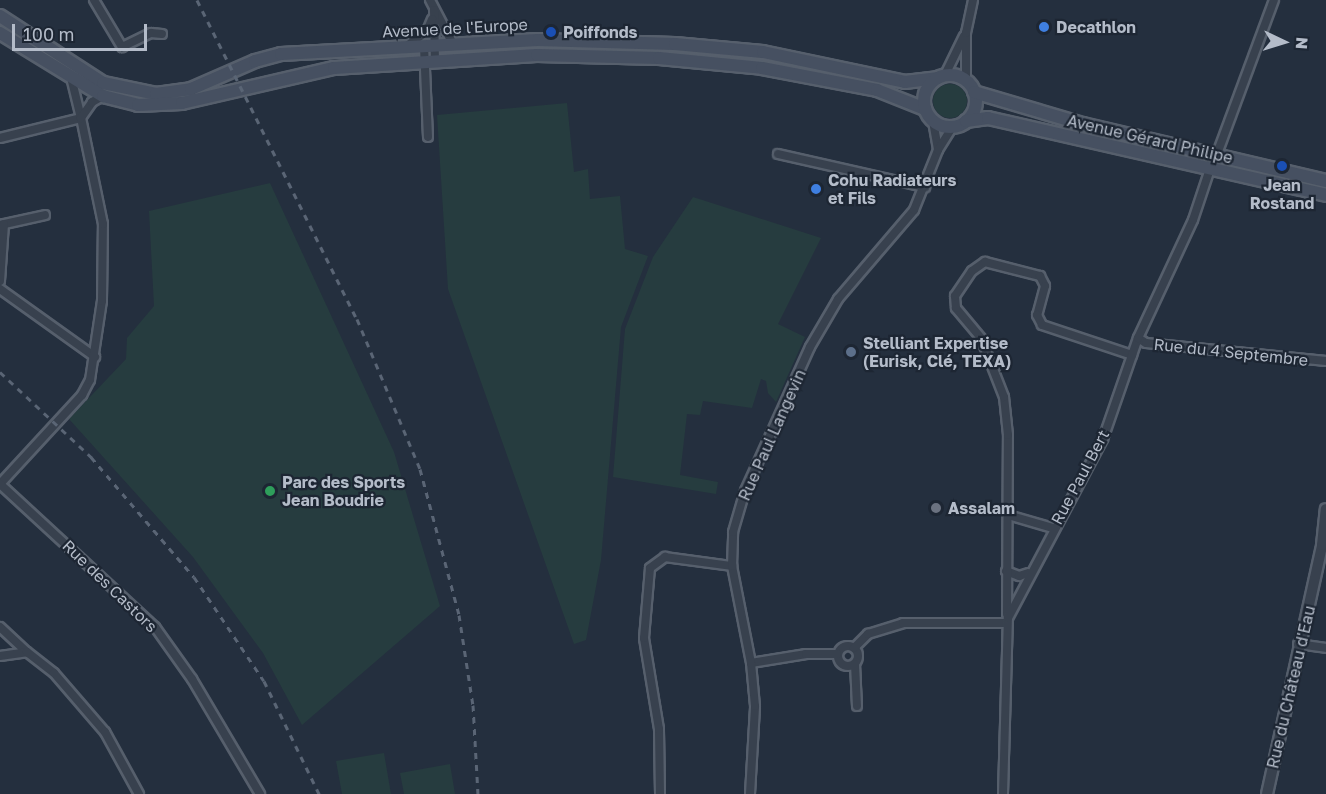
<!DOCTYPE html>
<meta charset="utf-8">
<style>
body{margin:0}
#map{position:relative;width:1326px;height:794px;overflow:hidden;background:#242f3e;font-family:"Golos Text",sans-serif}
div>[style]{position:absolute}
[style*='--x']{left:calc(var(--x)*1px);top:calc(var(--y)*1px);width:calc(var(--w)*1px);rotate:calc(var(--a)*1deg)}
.green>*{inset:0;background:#263c3f}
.round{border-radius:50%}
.roads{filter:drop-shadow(2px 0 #565f6c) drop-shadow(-2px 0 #565f6c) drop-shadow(0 2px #565f6c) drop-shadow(0 -2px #565f6c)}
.minor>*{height:8px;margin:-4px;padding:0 4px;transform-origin:4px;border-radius:4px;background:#38414e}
.minor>.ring{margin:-4px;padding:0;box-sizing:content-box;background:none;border:8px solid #38414e;border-radius:50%}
.tertiary>*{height:10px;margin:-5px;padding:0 5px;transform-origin:5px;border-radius:5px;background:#38414e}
.secondary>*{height:12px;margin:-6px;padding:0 6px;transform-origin:6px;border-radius:6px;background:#465061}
.secondary>.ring{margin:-6px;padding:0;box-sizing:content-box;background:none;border:12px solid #465061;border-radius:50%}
.rail>*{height:3px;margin-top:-1.5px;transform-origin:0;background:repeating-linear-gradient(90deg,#5a6575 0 6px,transparent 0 12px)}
.dots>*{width:16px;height:16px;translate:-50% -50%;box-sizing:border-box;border:3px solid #1d2633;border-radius:50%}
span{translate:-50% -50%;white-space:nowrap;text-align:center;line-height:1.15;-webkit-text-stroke:4.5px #1d2633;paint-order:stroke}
.poi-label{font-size:16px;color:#b4bcc9;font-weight:700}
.left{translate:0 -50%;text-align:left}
.street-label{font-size:16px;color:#b4bcc9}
.north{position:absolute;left:1254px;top:12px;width:60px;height:60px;-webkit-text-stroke:4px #1d2633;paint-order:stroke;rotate:94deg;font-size:16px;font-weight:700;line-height:24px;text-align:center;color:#b4bcc9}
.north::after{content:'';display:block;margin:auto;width:21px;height:27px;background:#b4bcc9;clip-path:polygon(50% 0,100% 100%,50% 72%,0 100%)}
.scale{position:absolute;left:12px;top:24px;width:135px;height:27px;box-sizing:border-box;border:3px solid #b4bcc9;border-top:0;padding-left:8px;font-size:18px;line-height:21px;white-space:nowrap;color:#b4bcc9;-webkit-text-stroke:4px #1d2633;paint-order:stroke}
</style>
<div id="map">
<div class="green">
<i class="round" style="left:933px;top:84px;width:34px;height:34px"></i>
<i style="clip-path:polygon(567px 103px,574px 172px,588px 169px,590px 199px,620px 196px,625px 249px,648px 256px,621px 327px,601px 560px,586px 640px,574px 644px,448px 289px,437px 115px)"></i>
<i style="clip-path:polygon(270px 183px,394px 452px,440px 606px,302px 725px,263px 653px,193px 557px,69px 419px,126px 359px,127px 338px,154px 306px,149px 211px)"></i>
<i style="clip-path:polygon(693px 197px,821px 238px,778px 324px,805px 337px,776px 402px,768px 393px,766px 381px,761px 379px,752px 408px,703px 401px,700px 415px,687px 414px,680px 475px,718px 482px,716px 494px,613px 477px,625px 329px,653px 257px)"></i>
<i style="clip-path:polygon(384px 753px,391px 794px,342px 794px,336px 761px)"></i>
<i style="clip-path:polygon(450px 764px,455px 794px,404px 794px,400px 773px)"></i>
</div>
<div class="roads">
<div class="minor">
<i style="--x:94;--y:0;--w:55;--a:59.2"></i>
<i style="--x:122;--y:47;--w:32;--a:-26"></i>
<i style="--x:151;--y:33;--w:11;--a:5"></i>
<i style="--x:430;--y:0;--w:50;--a:62.4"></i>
<i style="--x:434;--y:10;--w:51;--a:88.9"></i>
<i style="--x:407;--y:46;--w:25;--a:-37"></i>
<i style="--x:427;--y:31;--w:13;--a:-67"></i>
<i style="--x:424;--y:46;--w:91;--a:87.5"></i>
<i style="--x:945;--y:75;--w:43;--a:-64"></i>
<i style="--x:966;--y:80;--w:47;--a:-90"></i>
<i style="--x:966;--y:33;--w:34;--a:-78"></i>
<i style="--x:933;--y:121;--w:29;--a:80"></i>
<i style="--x:0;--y:138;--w:83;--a:-13.9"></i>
<i style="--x:81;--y:118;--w:42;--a:-103.7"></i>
<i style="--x:778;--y:154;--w:151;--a:12.7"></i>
<i style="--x:1217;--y:154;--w:164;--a:-69.7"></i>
<i style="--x:0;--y:225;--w:46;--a:-12.5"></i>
<i style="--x:0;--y:281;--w:57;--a:-86"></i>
<i style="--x:0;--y:289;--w:117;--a:35.6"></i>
<i style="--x:1138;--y:338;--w:9;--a:32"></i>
<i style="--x:1146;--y:343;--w:181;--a:5.7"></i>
<i style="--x:0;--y:484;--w:121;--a:-47.3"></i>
<i style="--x:82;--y:395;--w:17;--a:-62"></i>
<i style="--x:90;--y:380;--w:80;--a:-81.4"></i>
<i style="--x:102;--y:301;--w:77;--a:-89.3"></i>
<i style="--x:103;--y:224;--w:108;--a:-101.7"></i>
<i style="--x:81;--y:118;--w:19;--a:-55"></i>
<i style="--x:92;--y:102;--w:13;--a:-29"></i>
<i style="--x:0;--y:484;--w:211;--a:42.7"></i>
<i style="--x:155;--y:627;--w:64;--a:54.6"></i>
<i style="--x:192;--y:679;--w:134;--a:59.4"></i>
<i style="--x:1008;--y:515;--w:47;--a:16.1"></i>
<i style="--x:1006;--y:571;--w:14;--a:21"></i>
<i style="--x:1019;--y:576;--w:9;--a:-18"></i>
<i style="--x:1007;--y:614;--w:179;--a:-89.7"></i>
<i style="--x:1008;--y:435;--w:38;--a:-96"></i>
<i style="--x:1004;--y:397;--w:63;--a:-111.3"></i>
<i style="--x:981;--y:338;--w:39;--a:-130"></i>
<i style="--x:956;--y:308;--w:12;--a:-95"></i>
<i style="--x:955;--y:296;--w:30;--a:-56"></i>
<i style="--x:972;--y:271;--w:16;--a:-35"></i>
<i style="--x:985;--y:262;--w:57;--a:14.3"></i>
<i style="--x:1040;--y:276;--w:11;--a:63"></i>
<i style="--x:1045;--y:286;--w:30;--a:105"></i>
<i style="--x:1037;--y:315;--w:11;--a:63"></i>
<i style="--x:1042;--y:325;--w:95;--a:18.4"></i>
<i style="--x:0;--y:627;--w:37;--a:43"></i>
<i style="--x:1298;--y:644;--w:28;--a:8"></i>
<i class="ring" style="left:838px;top:646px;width:12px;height:12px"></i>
<i style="--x:854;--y:648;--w:20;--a:-45"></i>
<i style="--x:868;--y:634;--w:37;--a:-17"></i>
<i style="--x:903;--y:623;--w:103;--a:0"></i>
<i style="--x:0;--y:656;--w:27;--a:-8"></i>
<i style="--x:27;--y:652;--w:34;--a:38"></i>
<i style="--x:54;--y:673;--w:78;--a:49.2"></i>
<i style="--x:105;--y:732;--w:71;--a:61.3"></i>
<i style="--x:751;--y:663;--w:56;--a:-9.3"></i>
<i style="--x:806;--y:654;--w:31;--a:0"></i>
<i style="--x:855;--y:664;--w:42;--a:87.3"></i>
<i style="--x:660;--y:794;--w:65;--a:-90.9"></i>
<i style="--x:659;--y:729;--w:92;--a:-99.4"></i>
<i style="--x:644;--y:638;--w:70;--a:-85.1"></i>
<i style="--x:650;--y:568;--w:19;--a:-36"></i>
<i style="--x:665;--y:557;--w:68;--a:7.7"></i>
<i style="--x:750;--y:794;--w:88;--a:-86.7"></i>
<i style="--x:755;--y:706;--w:43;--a:-95.3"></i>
<i style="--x:751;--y:663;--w:99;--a:-101.1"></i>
<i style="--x:732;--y:566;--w:34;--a:-88"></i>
<i style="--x:733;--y:532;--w:43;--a:-73.7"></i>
<i style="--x:745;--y:491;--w:158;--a:-65.7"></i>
<i style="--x:810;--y:347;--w:56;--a:-59.7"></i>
<i style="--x:838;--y:299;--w:117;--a:-49.5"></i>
<i style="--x:914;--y:210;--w:65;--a:-68.2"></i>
<i style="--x:938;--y:150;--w:28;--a:-58"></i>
<i style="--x:1003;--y:794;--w:176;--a:-88.4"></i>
<i style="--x:1008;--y:618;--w:203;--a:-62"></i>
<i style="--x:1103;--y:439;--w:107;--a:-70.9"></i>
<i style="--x:1138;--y:338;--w:130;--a:-65"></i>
<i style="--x:1193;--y:220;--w:54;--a:-71.6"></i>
</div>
<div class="tertiary">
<i style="--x:1267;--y:794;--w:255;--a:-77.5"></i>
<i style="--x:1322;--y:545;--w:36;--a:-84"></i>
</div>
<div class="secondary">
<i style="--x:0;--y:16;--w:123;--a:33"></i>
<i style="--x:103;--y:83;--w:54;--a:11.7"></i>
<i style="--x:156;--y:94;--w:35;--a:-8"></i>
<i style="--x:191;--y:89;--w:70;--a:-23.6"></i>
<i style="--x:255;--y:61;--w:27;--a:-15"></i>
<i style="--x:281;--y:54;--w:257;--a:-3.1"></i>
<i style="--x:538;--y:40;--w:137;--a:1.7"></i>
<i style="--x:675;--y:44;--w:88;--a:5.2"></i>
<i style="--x:763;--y:52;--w:145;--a:11.9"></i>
<i style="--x:905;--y:82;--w:32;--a:-7"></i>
<i style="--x:0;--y:33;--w:121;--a:31.5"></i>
<i style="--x:103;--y:96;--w:36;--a:14"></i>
<i style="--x:138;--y:105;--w:44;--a:-2.6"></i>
<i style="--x:182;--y:103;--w:156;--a:-13"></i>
<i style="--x:334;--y:68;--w:203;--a:-3.7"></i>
<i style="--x:537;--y:55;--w:122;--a:1.4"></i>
<i style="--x:659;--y:58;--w:103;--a:5.5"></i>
<i style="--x:762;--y:68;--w:117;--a:10.8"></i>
<i style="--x:877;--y:90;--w:52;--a:21.6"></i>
<i class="ring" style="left:924px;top:75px;width:40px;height:40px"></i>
<i style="--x:974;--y:92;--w:114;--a:16.4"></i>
<i style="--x:1083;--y:124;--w:250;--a:13.2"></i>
<i style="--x:966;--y:121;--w:22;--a:-8"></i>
<i style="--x:988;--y:118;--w:347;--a:12.8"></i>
</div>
</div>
<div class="rail">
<i style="--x:197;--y:0;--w:357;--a:63.4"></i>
<i style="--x:357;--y:319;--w:163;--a:67.2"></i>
<i style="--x:420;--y:469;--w:151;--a:75"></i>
<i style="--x:459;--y:615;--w:91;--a:81.2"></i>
<i style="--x:473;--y:705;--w:89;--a:86.8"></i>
<i style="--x:0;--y:372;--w:125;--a:43"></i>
<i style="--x:91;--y:457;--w:158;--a:49.4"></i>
<i style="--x:194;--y:577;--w:125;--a:56.1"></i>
<i style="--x:264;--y:681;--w:126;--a:64"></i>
</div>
<div class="dots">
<i style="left:1044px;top:27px;background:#3f7fe0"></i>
<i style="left:551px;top:32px;background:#1a4fb4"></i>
<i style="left:1282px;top:166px;background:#1a4fb4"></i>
<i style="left:816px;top:189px;background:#3f7fe0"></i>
<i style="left:851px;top:352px;background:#5c6f8a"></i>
<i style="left:270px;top:491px;background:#2e9e5b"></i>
<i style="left:936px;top:508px;background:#6b7280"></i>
</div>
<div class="poi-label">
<span class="left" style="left:1056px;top:27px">Decathlon</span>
<span class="left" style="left:563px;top:32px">Poiffonds</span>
<span class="left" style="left:828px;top:189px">Cohu Radiateurs<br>et Fils</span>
<span style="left:1282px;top:194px">Jean<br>Rostand</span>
<span class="left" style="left:863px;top:352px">Stelliant Expertise<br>(Eurisk, Clé, TEXA)</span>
<span class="left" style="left:282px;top:491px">Parc des Sports<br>Jean Boudrie</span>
<span class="left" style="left:948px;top:508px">Assalam</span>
</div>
<div class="street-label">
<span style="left:455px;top:28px;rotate:-3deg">Avenue de l'Europe</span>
<span style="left:1150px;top:139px;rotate:13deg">Avenue Gérard Philipe</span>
<span style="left:1231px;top:352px;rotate:6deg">Rue du 4 Septembre</span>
<span style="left:772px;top:435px;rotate:-66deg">Rue Paul Langevin</span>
<span style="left:1080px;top:477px;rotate:-62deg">Rue Paul Bert</span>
<span style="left:110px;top:586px;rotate:44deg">Rue des Castors</span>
<span style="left:1291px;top:687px;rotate:-77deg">Rue du Château d'Eau</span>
</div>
<div class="north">N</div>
<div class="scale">100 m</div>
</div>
